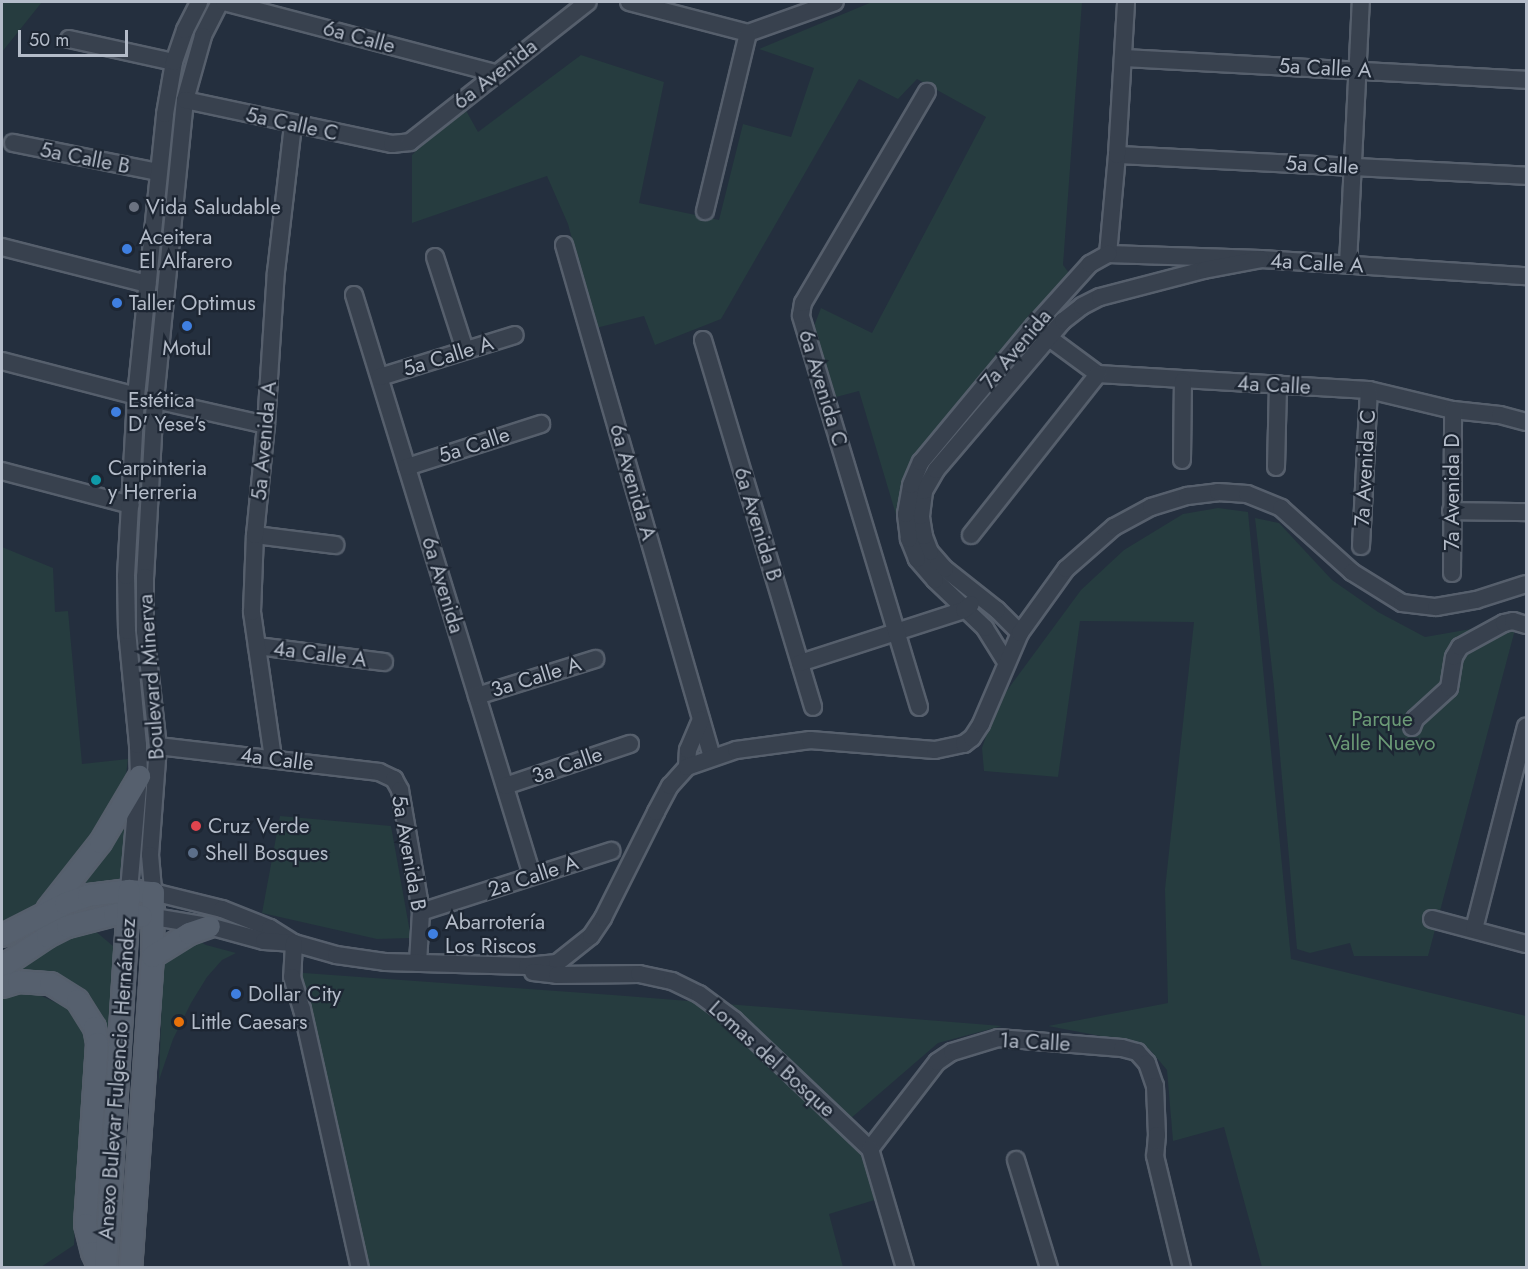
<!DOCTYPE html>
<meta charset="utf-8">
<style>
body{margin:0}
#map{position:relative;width:1528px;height:1269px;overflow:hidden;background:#242f3e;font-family:Jost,sans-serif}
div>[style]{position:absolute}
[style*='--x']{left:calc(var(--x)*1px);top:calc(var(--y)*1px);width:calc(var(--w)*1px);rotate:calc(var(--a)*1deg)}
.green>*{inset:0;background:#263c3f}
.roads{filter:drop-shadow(2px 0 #565f6c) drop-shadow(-2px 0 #565f6c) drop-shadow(0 2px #565f6c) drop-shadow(0 -2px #565f6c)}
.minor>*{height:16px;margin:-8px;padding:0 8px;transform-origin:8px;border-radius:8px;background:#38414e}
.major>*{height:21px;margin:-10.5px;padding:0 10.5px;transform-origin:10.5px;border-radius:10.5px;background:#56606e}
.dots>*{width:16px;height:16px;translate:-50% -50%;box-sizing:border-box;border:3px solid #1d2633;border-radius:50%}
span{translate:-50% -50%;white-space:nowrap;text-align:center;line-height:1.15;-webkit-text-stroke:4.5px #1d2633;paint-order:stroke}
.street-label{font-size:21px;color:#b4bcc9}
.poi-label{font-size:21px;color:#b4bcc9}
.left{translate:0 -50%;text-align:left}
.park-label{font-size:21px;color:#6b9a76}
.frame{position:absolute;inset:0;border:3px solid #b4bcc9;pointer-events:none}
.scale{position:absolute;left:18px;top:30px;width:110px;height:27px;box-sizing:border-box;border:3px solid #b4bcc9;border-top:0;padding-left:8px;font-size:18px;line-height:21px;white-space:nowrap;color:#b4bcc9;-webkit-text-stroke:4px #1d2633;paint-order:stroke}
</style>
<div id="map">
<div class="green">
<i style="clip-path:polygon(2px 2px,42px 2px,2px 52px)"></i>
<i style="clip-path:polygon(872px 2px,1082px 2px,1063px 265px,1069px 273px,1023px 324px,946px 423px,900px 528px,859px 391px,836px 397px,814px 326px,821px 308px,872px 333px,986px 117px,917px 79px,898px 99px,859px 79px,721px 319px,655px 345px,644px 316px,596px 328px,568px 224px,547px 176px,412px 223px,412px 155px,464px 107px,478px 132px,581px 55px,664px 82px,639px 203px,719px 220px,743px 124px,791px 137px,814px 68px,759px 49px)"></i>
<i style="clip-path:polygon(1218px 508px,1248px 512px,1291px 959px,1526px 1016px,1526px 1267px,1262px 1267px,1224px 1127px,1173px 1141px,1167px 1070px,1151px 1051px,1111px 1038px,1048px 1026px,1168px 1003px,1165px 889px,1194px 622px,1080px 621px,1058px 777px,984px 771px,982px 748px,997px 704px,1081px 590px,1124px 550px,1183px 514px)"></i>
<i style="clip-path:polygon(1255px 518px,1279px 523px,1332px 580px,1378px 612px,1425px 637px,1471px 629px,1520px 611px,1428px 956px,1354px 956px,1350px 943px,1310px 953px,1297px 949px,1274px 687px)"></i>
<i style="clip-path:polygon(2px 547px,53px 568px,55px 612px,68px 611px,82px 764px,128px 759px,126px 775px,99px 829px,40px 902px,2px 923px)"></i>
<i style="clip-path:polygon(128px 804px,121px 879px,116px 883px,67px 894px)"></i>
<i style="clip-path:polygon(280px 816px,391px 826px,411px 938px,377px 939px,262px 913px)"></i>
<i style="clip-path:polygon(94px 930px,113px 946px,118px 958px,98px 1247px,91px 1235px,101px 1046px,79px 998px,2px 975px,51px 943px)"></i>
<i style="clip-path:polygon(195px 939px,206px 945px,236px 953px,222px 960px,207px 977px,191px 1003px,173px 1039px,159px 1080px,163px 964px,169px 952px)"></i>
<i style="clip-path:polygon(290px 972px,613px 995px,1002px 1026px,938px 1043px,843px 1125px,859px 1147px,881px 1198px,829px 1214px,843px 1267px,359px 1267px)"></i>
<i style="clip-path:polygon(28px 990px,66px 1007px,78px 1019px,85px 1039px,74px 1245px,41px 1267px,2px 1267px,2px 995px)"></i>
</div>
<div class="roads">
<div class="minor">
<i style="--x:220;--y:2;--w:38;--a:117"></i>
<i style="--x:203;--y:36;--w:66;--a:105.7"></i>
<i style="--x:185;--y:100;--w:301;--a:95.7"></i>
<i style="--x:155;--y:400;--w:177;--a:93.2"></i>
<i style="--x:145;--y:577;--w:54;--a:90"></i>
<i style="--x:145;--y:631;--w:116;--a:83.6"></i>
<i style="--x:158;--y:746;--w:109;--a:94.2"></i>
<i style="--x:150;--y:855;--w:37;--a:85"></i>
<i style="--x:153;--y:892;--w:71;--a:13.8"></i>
<i style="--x:222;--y:909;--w:52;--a:21.6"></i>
<i style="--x:270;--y:928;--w:25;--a:32"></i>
<i style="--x:224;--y:2;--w:279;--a:14.7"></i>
<i style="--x:629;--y:2;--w:123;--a:14.6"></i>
<i style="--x:748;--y:33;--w:92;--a:-19.6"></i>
<i style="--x:69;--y:39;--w:107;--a:12.4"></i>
<i style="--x:1123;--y:58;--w:404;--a:3.1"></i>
<i style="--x:185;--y:100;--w:212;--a:12"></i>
<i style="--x:392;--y:144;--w:18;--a:-6"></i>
<i style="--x:410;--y:142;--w:226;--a:-38.2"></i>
<i style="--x:13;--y:143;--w:148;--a:11.3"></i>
<i style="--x:1117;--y:155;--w:410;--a:2.9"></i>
<i style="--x:705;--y:211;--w:183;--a:-76.4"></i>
<i style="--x:564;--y:245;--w:533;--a:73.88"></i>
<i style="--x:2;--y:247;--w:150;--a:14.3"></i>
<i style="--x:1108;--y:254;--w:153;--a:1.9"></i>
<i style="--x:1261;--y:259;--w:266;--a:3.7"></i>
<i style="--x:1108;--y:254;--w:99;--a:-84.8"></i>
<i style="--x:1117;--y:155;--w:153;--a:-86.6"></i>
<i style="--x:435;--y:257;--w:98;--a:72.1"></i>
<i style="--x:1348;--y:264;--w:262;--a:-87.2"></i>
<i style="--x:354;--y:295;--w:607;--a:72.94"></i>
<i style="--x:1041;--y:332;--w:71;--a:36.4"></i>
<i style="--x:1098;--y:374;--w:271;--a:3.4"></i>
<i style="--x:1369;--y:390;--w:86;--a:13.4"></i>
<i style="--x:1453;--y:410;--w:47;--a:6.1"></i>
<i style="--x:1500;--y:415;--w:27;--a:15"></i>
<i style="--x:703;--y:340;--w:383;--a:73.3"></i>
<i style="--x:2;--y:361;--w:138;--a:14.6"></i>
<i style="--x:380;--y:377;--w:141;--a:-17.3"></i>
<i style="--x:155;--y:400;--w:114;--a:12.7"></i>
<i style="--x:1182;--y:460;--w:79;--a:-89.3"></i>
<i style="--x:407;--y:467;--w:141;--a:-17.8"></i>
<i style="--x:1276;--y:467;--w:83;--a:-88.6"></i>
<i style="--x:2;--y:471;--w:133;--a:14.8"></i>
<i style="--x:1451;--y:511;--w:75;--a:0.8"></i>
<i style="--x:255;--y:535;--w:81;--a:7.1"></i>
<i style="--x:971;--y:535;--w:205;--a:-51.7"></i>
<i style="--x:1361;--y:546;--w:156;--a:-87.1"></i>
<i style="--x:1452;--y:573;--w:163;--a:-89.6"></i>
<i style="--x:1020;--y:633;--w:33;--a:-135"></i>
<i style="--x:997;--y:610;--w:66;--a:-141.7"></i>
<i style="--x:945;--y:569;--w:23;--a:-131"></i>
<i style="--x:930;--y:552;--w:17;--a:-111"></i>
<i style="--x:924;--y:536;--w:20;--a:-99"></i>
<i style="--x:921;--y:516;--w:25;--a:-83"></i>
<i style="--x:924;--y:491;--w:24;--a:-60"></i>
<i style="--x:936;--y:470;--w:196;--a:-49.6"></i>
<i style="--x:1063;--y:321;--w:24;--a:-38"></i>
<i style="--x:1082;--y:306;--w:20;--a:-27"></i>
<i style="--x:1100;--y:297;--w:107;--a:-14.6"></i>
<i style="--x:1204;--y:270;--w:58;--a:-10.9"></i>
<i style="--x:257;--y:646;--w:128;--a:7.2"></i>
<i style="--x:1006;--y:662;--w:40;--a:-122"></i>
<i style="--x:985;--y:628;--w:69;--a:-136.2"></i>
<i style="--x:935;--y:580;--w:28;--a:-131"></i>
<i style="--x:917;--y:559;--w:22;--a:-112"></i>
<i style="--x:909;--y:539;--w:25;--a:-97"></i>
<i style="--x:906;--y:514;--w:29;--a:-80"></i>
<i style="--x:911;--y:485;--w:25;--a:-67"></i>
<i style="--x:921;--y:462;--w:177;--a:-50.3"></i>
<i style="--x:1034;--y:326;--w:84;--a:-47.9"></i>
<i style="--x:1090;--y:264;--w:21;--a:-29"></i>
<i style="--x:800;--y:663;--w:172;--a:-17.9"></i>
<i style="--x:964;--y:610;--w:9;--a:-41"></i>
<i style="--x:477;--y:696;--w:124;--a:-17.4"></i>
<i style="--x:919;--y:707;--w:409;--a:-106.8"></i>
<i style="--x:801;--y:315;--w:12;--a:-81"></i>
<i style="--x:803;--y:303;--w:245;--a:-59.6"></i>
<i style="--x:1412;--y:727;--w:9;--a:-69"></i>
<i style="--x:1415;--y:719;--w:46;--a:-42.4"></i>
<i style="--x:1449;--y:688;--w:31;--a:-81"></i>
<i style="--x:1454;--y:657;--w:12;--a:-59"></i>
<i style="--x:1460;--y:647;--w:50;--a:-28.6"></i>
<i style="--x:1504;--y:623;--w:9;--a:-13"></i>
<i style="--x:1513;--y:621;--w:14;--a:17"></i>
<i style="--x:158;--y:746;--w:223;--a:6.7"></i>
<i style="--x:379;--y:772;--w:17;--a:25"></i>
<i style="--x:394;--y:779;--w:13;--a:61"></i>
<i style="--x:400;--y:790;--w:124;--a:80.2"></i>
<i style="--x:421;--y:912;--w:51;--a:93.4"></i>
<i style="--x:273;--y:758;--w:148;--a:-98.2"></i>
<i style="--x:252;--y:612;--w:77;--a:-87.8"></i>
<i style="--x:255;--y:535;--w:111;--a:-84.3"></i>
<i style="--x:266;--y:425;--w:153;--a:-86.3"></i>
<i style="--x:276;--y:272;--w:148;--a:-83.4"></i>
<i style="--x:687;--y:767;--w:17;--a:-87"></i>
<i style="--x:688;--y:750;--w:33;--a:-67"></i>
<i style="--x:505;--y:786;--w:132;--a:-18.6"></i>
<i style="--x:129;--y:890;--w:114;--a:-85"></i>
<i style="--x:139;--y:776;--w:31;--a:-92"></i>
<i style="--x:138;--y:745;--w:115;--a:-95.5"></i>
<i style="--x:127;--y:631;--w:55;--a:-91"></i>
<i style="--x:126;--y:576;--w:180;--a:-86.8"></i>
<i style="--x:136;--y:396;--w:283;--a:-84.1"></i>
<i style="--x:165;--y:114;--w:53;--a:-80.2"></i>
<i style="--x:174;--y:62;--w:34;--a:-71"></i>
<i style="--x:185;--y:30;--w:31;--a:-63"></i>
<i style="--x:421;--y:912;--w:200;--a:-17.8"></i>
<i style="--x:154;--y:917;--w:56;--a:9.3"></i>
<i style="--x:209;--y:926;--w:57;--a:15.3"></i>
<i style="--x:264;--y:941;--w:30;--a:4"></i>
<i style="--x:294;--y:943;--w:44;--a:15.9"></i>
<i style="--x:336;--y:955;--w:49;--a:8.1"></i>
<i style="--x:385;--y:962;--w:142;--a:1.6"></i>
<i style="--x:527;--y:966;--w:30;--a:-6"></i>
<i style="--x:557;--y:963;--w:43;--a:-38.5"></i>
<i style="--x:591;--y:936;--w:22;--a:-56"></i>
<i style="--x:603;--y:918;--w:119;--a:-63.4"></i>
<i style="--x:656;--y:812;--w:30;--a:-62"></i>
<i style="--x:670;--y:786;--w:25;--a:-48"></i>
<i style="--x:687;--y:767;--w:52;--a:-19.1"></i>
<i style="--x:736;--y:750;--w:75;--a:-7.7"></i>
<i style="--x:810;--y:740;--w:125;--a:4.6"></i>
<i style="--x:935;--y:750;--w:30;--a:-12"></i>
<i style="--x:964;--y:744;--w:10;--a:-37"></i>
<i style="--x:972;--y:738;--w:17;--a:-57"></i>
<i style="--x:981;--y:724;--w:99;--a:-66.8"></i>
<i style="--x:1020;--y:633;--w:79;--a:-54.3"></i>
<i style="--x:1066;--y:569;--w:64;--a:-41.2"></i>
<i style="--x:1114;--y:527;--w:42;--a:-28.4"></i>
<i style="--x:1151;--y:507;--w:38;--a:-17"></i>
<i style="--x:1187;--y:496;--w:31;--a:-7"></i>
<i style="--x:1218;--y:492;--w:29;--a:4"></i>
<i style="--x:1247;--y:494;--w:37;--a:22"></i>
<i style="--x:1281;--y:508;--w:96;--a:42"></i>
<i style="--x:1352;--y:572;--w:59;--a:31.8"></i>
<i style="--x:1402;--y:603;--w:34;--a:7"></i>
<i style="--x:1436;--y:607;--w:41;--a:-9.9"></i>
<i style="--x:1476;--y:600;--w:52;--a:-17.7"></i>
<i style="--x:1432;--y:919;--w:97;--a:14.9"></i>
<i style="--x:1474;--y:929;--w:209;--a:-75.6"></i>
<i style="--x:294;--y:943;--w:34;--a:93"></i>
<i style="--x:292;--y:977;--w:34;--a:73"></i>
<i style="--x:302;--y:1009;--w:265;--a:77.4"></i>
<i style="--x:533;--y:972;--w:24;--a:7"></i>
<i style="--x:557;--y:975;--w:82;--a:-0.7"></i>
<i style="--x:639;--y:974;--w:34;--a:12"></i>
<i style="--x:672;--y:981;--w:30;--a:26"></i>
<i style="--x:699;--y:994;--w:44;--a:36.6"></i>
<i style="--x:734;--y:1020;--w:187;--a:43.5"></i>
<i style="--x:870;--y:1149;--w:110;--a:-52.4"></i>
<i style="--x:937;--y:1062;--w:18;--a:-34"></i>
<i style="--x:952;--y:1052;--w:48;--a:-16.9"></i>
<i style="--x:998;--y:1038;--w:124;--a:4.6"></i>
<i style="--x:1122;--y:1048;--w:16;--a:15"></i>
<i style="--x:1137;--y:1052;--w:15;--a:48"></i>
<i style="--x:1147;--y:1063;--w:24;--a:71"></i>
<i style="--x:1155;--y:1086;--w:49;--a:87.7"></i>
<i style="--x:1157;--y:1135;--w:21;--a:95"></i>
<i style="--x:1155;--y:1156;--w:115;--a:76.4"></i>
<i style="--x:870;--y:1149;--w:124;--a:73.6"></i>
<i style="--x:1016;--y:1160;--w:113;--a:73"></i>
</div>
<div class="major">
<i style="--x:47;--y:909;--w:85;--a:-51.7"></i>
<i style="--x:100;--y:842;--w:77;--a:-59.4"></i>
<i style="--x:2;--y:935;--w:71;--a:-26.9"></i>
<i style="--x:65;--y:903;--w:24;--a:-19"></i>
<i style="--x:88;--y:895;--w:41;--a:-7"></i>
<i style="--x:129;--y:890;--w:24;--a:5"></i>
<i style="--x:153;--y:892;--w:64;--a:90.9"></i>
<i style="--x:152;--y:956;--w:313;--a:94"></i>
<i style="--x:152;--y:956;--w:44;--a:-31.9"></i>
<i style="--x:189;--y:933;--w:21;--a:-19"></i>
<i style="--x:2;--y:966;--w:54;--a:-33.7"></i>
<i style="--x:47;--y:936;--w:22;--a:-27"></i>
<i style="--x:67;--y:926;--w:49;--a:-14.3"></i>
<i style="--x:114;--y:914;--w:27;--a:4"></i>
<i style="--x:2;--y:986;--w:17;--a:-17"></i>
<i style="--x:18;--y:981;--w:32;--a:4"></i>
<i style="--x:50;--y:983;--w:32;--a:32"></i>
<i style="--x:77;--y:1000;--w:32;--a:58"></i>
<i style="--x:94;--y:1027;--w:16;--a:79"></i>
<i style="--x:97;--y:1043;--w:181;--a:93.8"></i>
<i style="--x:85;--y:1224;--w:29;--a:76"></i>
<i style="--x:92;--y:1252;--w:17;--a:66"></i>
<i style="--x:105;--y:1268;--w:379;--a:-86.4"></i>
</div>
</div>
<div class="dots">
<i style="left:134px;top:207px;background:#6b7280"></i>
<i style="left:127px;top:249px;background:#3f7fe0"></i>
<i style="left:117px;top:303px;background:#3f7fe0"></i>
<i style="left:187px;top:326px;background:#3f7fe0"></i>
<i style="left:116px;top:412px;background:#3f7fe0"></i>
<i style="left:96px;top:480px;background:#0f9aa8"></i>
<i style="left:196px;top:826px;background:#e0444e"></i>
<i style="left:193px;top:853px;background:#5c6f8a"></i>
<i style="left:433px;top:934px;background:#3f7fe0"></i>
<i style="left:236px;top:994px;background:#3f7fe0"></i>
<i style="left:179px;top:1022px;background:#e8710a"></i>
</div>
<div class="street-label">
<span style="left:359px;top:37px;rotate:15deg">6a Calle</span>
<span style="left:1325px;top:68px;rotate:3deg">5a Calle A</span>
<span style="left:495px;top:74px;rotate:-38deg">6a Avenida</span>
<span style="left:292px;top:124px;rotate:12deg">5a Calle C</span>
<span style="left:85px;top:158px;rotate:11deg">5a Calle B</span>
<span style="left:1322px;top:165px;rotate:3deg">5a Calle</span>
<span style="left:1317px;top:263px;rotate:3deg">4a Calle A</span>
<span style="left:1016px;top:349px;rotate:-50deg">7a Avenida</span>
<span style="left:448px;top:356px;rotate:-17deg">5a Calle A</span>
<span style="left:1274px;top:385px;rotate:3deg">4a Calle</span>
<span style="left:823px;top:388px;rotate:73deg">6a Avenida C</span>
<span style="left:264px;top:441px;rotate:-85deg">5a Avenida A</span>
<span style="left:474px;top:445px;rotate:-18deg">5a Calle</span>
<span style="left:1365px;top:468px;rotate:-87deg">7a Avenida C</span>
<span style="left:633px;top:482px;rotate:74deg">6a Avenida A</span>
<span style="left:1452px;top:492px;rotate:-90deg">7a Avenida D</span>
<span style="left:758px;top:524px;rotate:73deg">6a Avenida B</span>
<span style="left:443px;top:585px;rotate:73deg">6a Avenida</span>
<span style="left:320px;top:654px;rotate:7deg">4a Calle A</span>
<span style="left:151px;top:677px;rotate:-94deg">Boulevard Minerva</span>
<span style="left:536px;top:677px;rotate:-17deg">3a Calle A</span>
<span style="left:277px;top:759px;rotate:7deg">4a Calle</span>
<span style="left:567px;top:765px;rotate:-19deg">3a Calle</span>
<span style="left:409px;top:853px;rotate:80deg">5a Avenida B</span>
<span style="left:533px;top:876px;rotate:-18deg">2a Calle A</span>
<span style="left:1035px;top:1042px;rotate:3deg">1a Calle</span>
<span style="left:772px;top:1059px;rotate:42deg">Lomas del Bosque</span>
<span style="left:117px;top:1079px;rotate:-86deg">Anexo Bulevar Fulgencio Hernández</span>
</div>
<div class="poi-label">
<span class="left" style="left:146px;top:207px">Vida Saludable</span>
<span class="left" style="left:139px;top:249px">Aceitera<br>El Alfarero</span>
<span class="left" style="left:129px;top:303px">Taller Optimus</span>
<span style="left:187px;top:348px">Motul</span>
<span class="left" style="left:128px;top:412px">Estética<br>D' Yese's</span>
<span class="left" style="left:108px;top:480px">Carpinteria<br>y Herreria</span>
<span class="left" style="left:208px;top:826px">Cruz Verde</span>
<span class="left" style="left:205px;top:853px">Shell Bosques</span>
<span class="left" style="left:445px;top:934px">Abarrotería<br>Los Riscos</span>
<span class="left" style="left:248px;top:994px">Dollar City</span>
<span class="left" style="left:191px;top:1022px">Little Caesars</span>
</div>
<div class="park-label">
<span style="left:1382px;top:731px">Parque<br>Valle Nuevo</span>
</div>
<div class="frame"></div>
<div class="scale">50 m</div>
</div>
